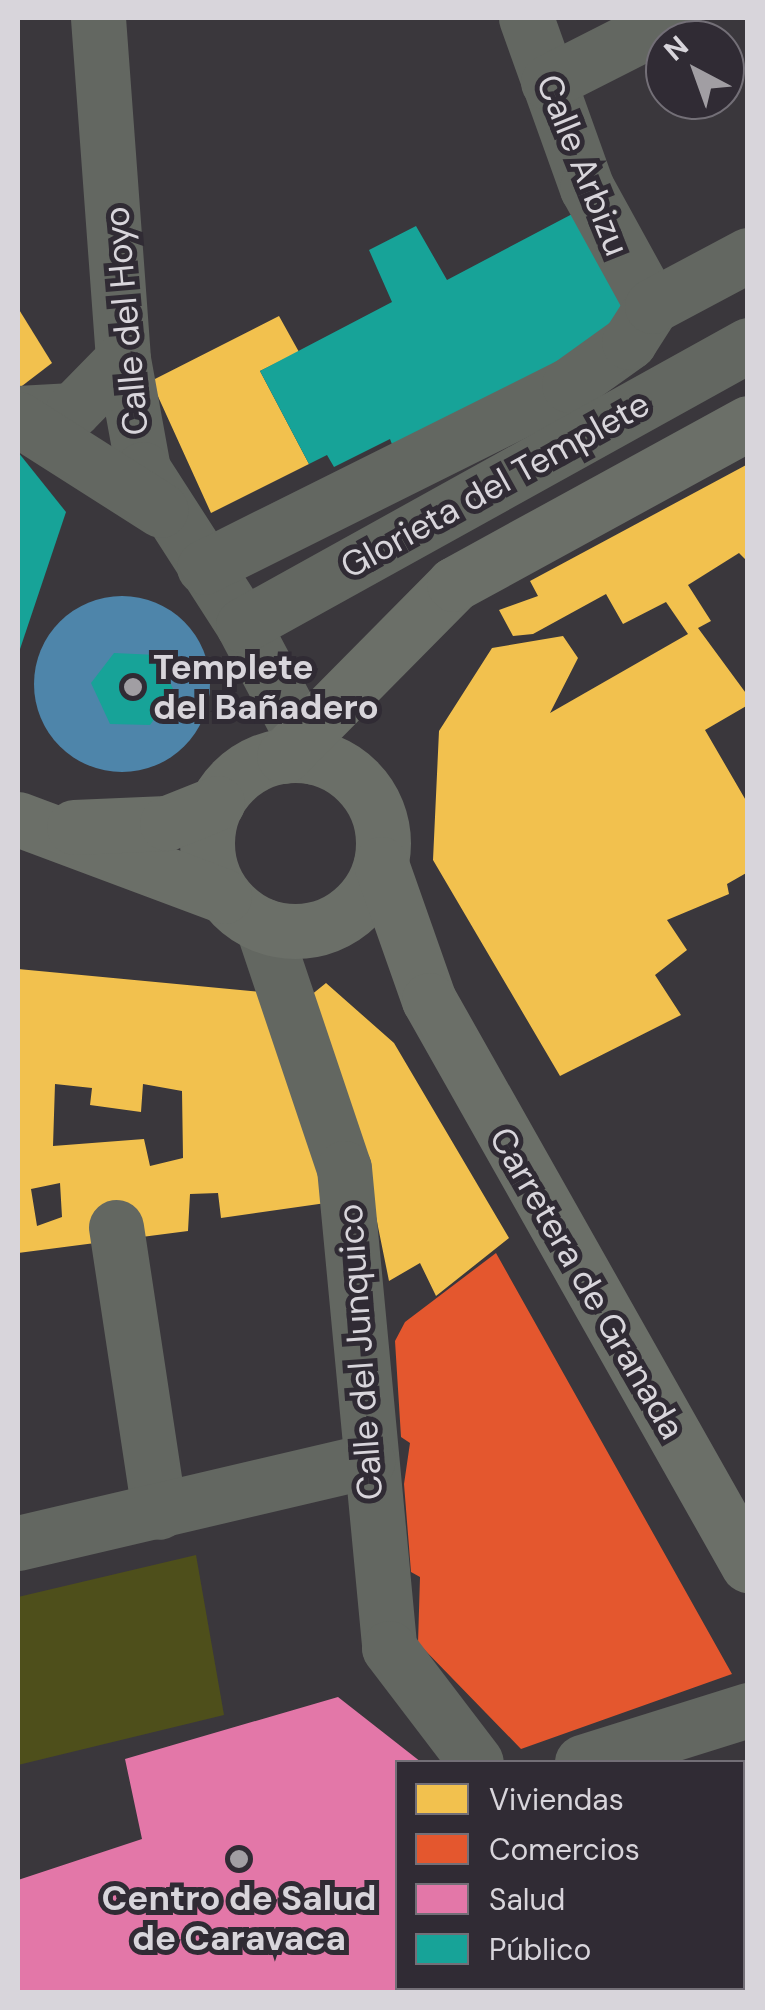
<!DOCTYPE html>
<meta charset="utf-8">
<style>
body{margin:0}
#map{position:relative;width:765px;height:2010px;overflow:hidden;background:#3a373c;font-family:"DM Sans",sans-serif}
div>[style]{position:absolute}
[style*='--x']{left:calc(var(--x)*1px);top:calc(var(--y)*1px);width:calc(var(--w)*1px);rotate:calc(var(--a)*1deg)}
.green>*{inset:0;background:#4e4f1b}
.water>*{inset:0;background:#4e85aa}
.round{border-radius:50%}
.homes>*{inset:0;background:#f2c14e}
.shops>*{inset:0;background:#e4572e}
.health>*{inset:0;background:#e377a8}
.public>*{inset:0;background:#17a398}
.minor>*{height:55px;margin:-27.5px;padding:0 27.5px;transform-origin:27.5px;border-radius:27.5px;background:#636761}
.major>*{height:55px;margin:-27.5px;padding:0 27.5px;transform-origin:27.5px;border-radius:27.5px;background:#6b6f68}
.major>.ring{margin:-27.5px;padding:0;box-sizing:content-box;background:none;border:55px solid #6b6f68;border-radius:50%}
.dots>*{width:28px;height:28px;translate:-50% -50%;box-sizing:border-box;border:5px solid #302b34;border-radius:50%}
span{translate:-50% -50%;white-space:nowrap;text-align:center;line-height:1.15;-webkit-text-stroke:10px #302b34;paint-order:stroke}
.street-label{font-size:35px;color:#d8d5db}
.poi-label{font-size:35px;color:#d8d5db;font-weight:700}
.left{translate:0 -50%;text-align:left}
.frame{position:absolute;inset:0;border:20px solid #d8d5db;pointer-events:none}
.legend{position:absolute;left:395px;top:1760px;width:350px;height:230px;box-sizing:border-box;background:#302b34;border:2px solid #736f77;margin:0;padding:12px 18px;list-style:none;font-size:30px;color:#d8d5db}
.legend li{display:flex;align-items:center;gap:20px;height:50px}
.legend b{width:50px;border:2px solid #736f77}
.north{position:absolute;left:645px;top:20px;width:100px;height:100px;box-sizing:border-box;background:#302b34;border:2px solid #736f77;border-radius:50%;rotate:319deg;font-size:28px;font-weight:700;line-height:40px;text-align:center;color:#d8d5db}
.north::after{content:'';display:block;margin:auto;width:35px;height:45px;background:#a19ea3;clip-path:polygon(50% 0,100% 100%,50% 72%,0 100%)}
</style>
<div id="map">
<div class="green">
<i style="clip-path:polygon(196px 1555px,224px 1715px,18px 1765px,18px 1597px)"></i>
</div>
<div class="water">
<i class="round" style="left:34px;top:596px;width:176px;height:176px"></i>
</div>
<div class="homes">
<i style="clip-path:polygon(18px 308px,52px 363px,18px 389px)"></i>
<i style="clip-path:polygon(279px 316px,299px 352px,260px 371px,309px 464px,211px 513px,151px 381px)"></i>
<i style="clip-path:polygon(748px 464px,748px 562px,739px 553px,688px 585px,711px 621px,698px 628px,748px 696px,748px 705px,705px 730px,748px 804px,748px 872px,727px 884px,729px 894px,667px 920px,687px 950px,655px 975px,681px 1015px,560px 1076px,433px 860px,439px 731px,492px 648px,563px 636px,578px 658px,550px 713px,688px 634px,666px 602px,623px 624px,606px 594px,533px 634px,513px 636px,499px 610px,538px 596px,530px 581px)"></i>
<i style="clip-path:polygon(evenodd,18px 969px,272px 993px,340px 1201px,221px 1218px,218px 1193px,190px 1194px,188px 1231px,18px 1253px,18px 969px,55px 1084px,92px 1088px,90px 1105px,141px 1112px,143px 1084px,182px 1091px,183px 1158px,150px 1166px,144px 1139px,53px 1146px,55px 1084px,18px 969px,60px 1183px,62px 1217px,37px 1226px,31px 1189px,60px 1183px)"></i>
<i style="clip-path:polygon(326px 983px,394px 1043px,509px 1238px,436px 1296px,420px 1263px,389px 1281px,373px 1202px,305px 1000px)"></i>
</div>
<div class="shops">
<i style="clip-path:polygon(496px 1253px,732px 1674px,521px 1749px,418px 1643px,420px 1577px,411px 1572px,404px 1484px,410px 1443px,401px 1437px,395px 1341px,405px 1322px)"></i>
</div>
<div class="health">
<i style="clip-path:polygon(338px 1697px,421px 1762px,398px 1762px,398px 1988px,445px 1992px,18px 1992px,18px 1880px,142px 1839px,125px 1759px)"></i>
</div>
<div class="public">
<i style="clip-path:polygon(576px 212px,630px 308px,596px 353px,396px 455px,390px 439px,334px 467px,327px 455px,309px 464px,260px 371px,392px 302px,369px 250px,416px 226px,447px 280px)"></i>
<i style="clip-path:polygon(18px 452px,66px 512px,18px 655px)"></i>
<i style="clip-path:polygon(114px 653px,157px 655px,174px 691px,150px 725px,110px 724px,91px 683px)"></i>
</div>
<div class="minor">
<i style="--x:98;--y:18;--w:342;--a:85.8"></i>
<i style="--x:123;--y:359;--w:112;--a:79.7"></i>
<i style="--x:143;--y:469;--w:185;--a:57.3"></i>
<i style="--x:243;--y:625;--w:149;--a:62.1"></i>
<i style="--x:526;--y:18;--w:181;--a:70.3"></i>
<i style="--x:587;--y:188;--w:135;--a:61.2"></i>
<i style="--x:548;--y:82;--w:141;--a:-26.9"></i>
<i style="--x:18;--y:413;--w:55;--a:-3.1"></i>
<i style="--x:73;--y:410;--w:71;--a:-45.6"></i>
<i style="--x:18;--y:419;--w:169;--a:32.5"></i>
<i style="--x:204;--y:567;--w:408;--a:-26.5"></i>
<i style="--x:569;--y:385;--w:74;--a:-35.6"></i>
<i style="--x:629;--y:342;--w:43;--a:-57.4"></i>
<i style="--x:652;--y:306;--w:109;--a:-28"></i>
<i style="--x:243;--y:625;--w:577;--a:-29.01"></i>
<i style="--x:262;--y:925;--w:256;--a:71.4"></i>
<i style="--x:344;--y:1168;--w:482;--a:84.6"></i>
<i style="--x:389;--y:1648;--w:143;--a:52.7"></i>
<i style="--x:116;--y:1227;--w:288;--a:81.4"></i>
<i style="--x:18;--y:1543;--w:359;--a:-13.2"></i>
<i style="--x:582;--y:1762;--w:174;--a:-17.4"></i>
<i style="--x:653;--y:1988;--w:6;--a:45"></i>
</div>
<div class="major">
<i class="ring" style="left:207px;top:755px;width:121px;height:121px"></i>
<i style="--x:284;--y:756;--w:242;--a:-45.3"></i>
<i style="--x:454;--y:584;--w:335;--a:-28.7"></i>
<i style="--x:18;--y:819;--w:220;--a:20.5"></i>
<i style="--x:74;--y:827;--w:93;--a:-2.5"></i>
<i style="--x:167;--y:823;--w:54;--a:-21.8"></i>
<i style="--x:381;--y:864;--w:144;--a:70.6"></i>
<i style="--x:429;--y:1000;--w:649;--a:60.55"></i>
</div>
<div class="dots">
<i style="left:133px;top:687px;background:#a19ea3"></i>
<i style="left:239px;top:1859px;background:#a19ea3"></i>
</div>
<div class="street-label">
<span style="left:583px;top:165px;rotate:68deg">Calle Arbizu</span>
<span style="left:126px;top:321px;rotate:-95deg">Calle del Hoyo</span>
<span style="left:495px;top:485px;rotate:-29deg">Glorieta del Templete</span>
<span style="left:587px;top:1283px;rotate:60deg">Carretera de Granada</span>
<span style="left:360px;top:1352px;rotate:-94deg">Calle del Junquico</span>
</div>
<div class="poi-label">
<span class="left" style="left:153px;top:687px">Templete<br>del Bañadero</span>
<span style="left:239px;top:1918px">Centro de Salud<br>de Caravaca</span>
</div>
<div class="frame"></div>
<ul class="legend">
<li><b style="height:28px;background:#f2c14e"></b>Viviendas</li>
<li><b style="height:28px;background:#e4572e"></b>Comercios</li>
<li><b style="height:28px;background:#e377a8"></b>Salud</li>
<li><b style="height:28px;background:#17a398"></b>Público</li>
</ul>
<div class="north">N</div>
</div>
